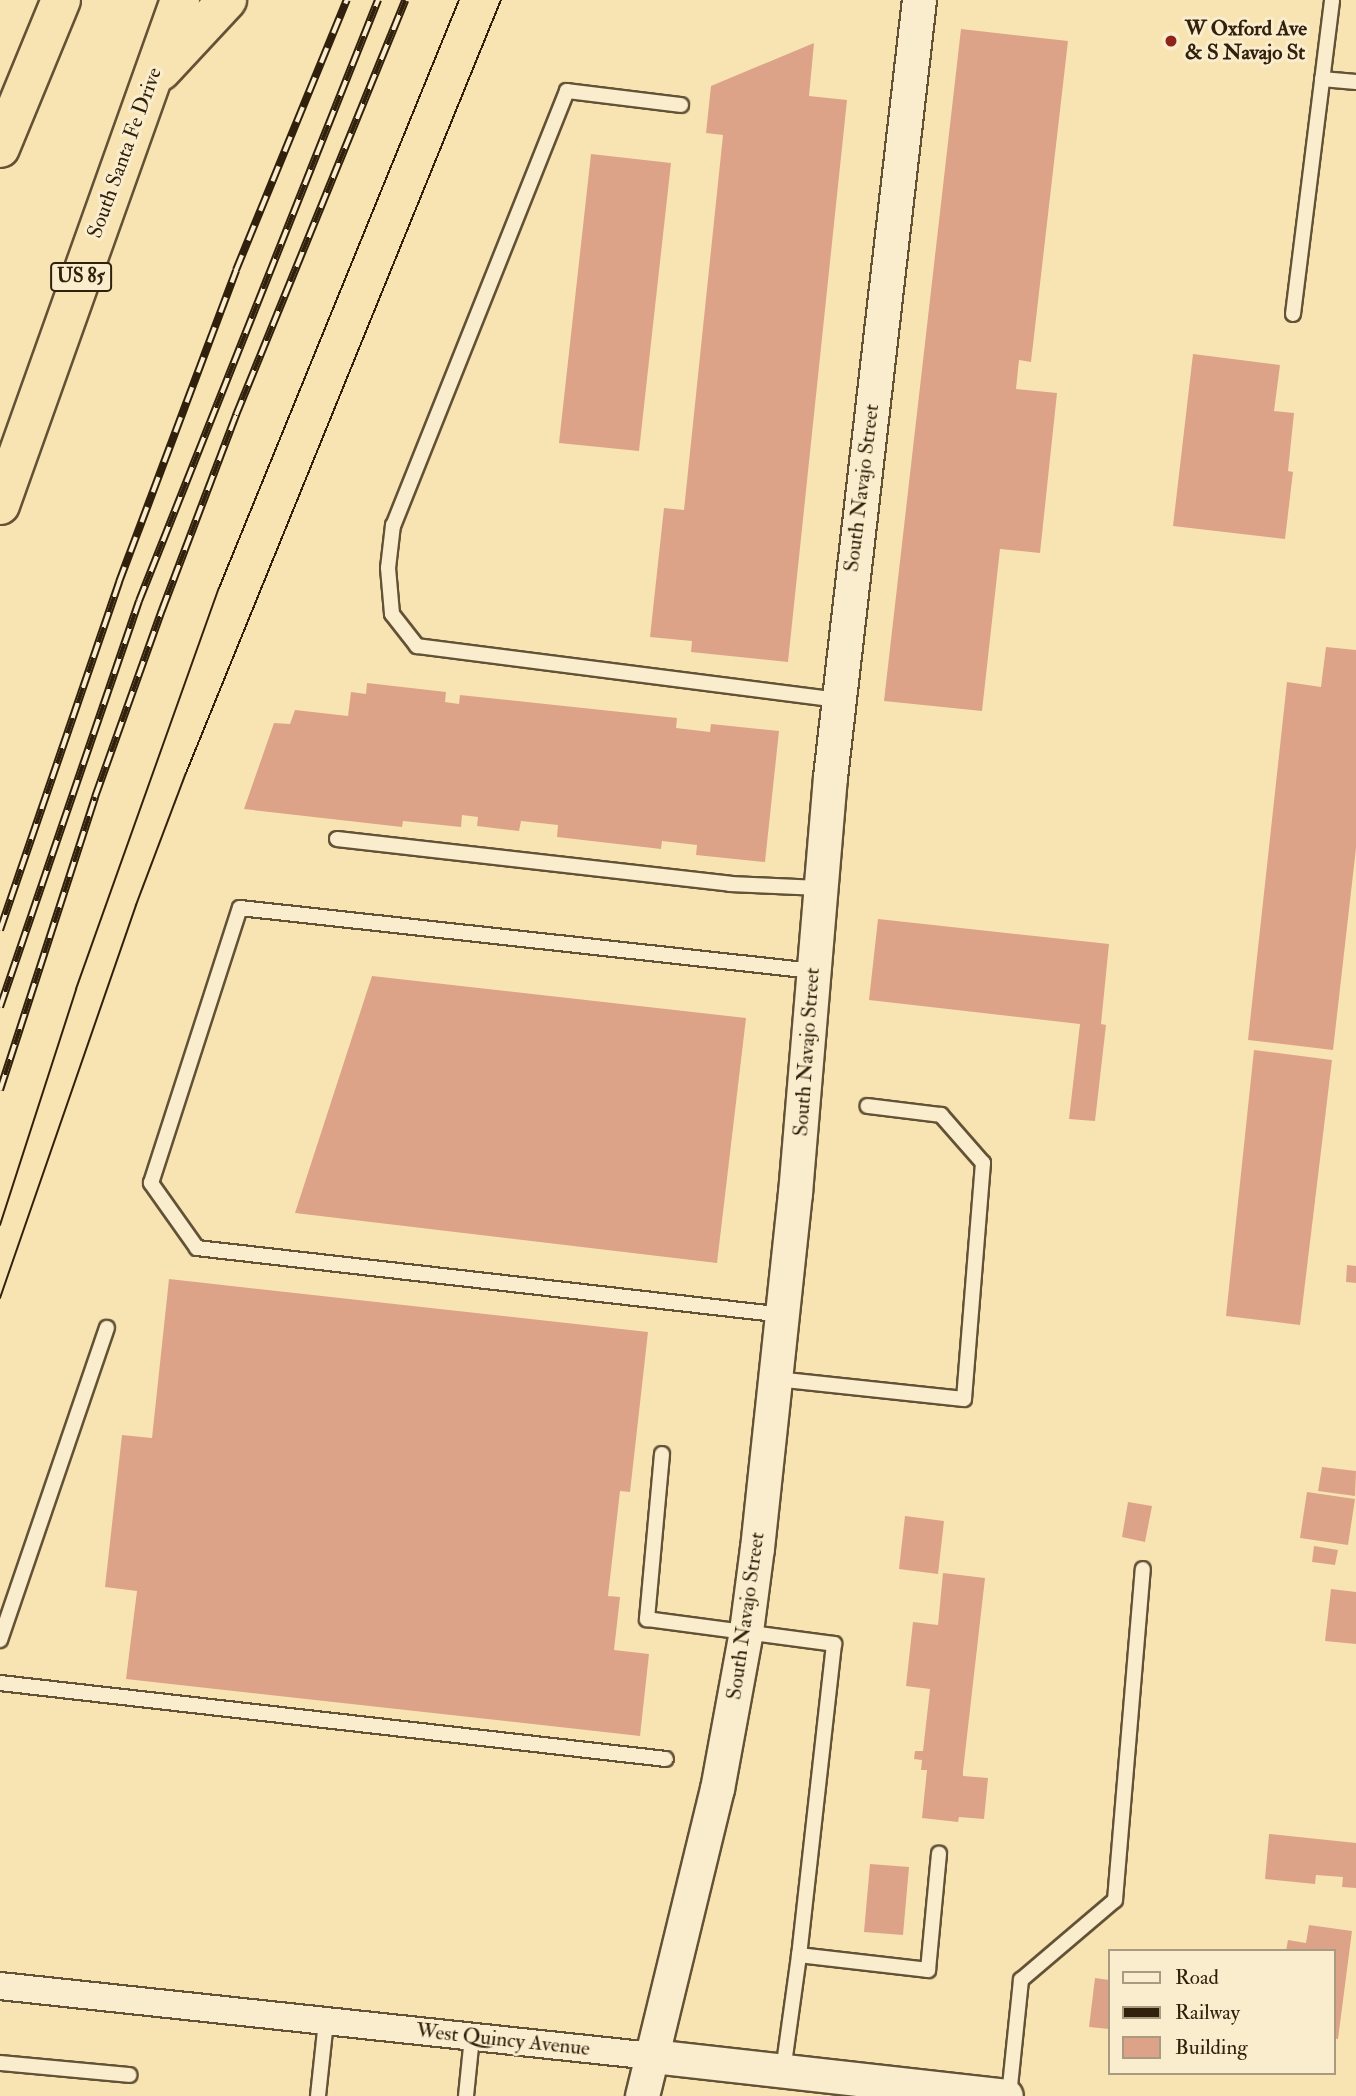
<!DOCTYPE html>
<style>
body{margin:0}
#map{position:relative;width:1356px;height:2096px;overflow:hidden;background:#f8e4b2;font-family:"IM FELL Double Pica",serif}
div>[style]{position:absolute}
[style*='--x']{left:calc(var(--x)*1px);top:calc(var(--y)*1px);width:calc(var(--w)*1px);rotate:calc(var(--a)*1deg)}
.building>*{inset:0;background:#dda388}
.roads{filter:drop-shadow(2px 0 #635236) drop-shadow(-2px 0 #635236) drop-shadow(0 2px #635236) drop-shadow(0 -2px #635236)}
.service>*{height:14px;margin:-7px;padding:0 7px;transform-origin:7px;border-radius:7px;background:#faedcd}
.minor>*{height:26px;margin:-13px;padding:0 13px;transform-origin:13px;border-radius:13px;background:#faedcd}
.tertiary>*{height:33px;margin:-16.5px;padding:0 16.5px;transform-origin:16.5px;border-radius:16.5px;background:#faedcd}
.trunk>*{height:38px;margin:-19px;padding:0 19px;transform-origin:19px;border-radius:19px;background:#f8e4b2}
.tram>*{height:2px;margin:-1px;padding:0 1px;transform-origin:1px;border-radius:1px;background:#31210c}
.rail>*{height:8px;margin-top:-4px;transform-origin:0;background:repeating-linear-gradient(90deg,#faedcd 0 16px,#31210c 0 32px);box-sizing:border-box;border-block:2px solid #31210c}
.dots>*{width:19px;height:19px;translate:-50% -50%;box-sizing:border-box;border:4px solid #faedcd;border-radius:50%}
span{translate:-50% -50%;white-space:nowrap;text-align:center;line-height:1.15;-webkit-text-stroke:6px #faedcd;paint-order:stroke}
.shield-label span{padding:2px 5px;background:#faedcd;border:2px solid;border-radius:5px;-webkit-text-stroke-width:0}
.shield-label{font-size:19px;color:#31210c;font-weight:700}
.poi-label{font-size:21px;color:#31210c;font-weight:700}
.left{translate:0 -50%;text-align:left}
.street-label{font-size:21px;color:#31210c}
.legend{position:absolute;left:1108px;top:1949px;width:228px;height:126px;box-sizing:border-box;background:#faedcd;border:2px solid #aa9b80;margin:0;padding:9px 12px;list-style:none;font-size:21px;color:#31210c}
.legend li{display:flex;align-items:center;gap:14px;height:35px}
.legend b{width:35px;border:2px solid #aa9b80}
</style>
<div id="map">
<div class="building">
<i style="clip-path:polygon(961px 29px,1068px 41px,1031px 362px,1019px 360px,1016px 389px,1057px 393px,1040px 553px,1000px 549px,982px 711px,884px 701px)"></i>
<i style="clip-path:polygon(814px 43px,809px 96px,847px 100px,788px 662px,691px 652px,692px 641px,650px 637px,664px 508px,684px 510px,723px 135px,706px 133px,711px 86px)"></i>
<i style="clip-path:polygon(591px 154px,671px 163px,639px 451px,559px 443px)"></i>
<i style="clip-path:polygon(1193px 354px,1280px 365px,1274px 411px,1294px 413px,1288px 471px,1293px 472px,1285px 539px,1173px 526px)"></i>
<i style="clip-path:polygon(1326px 647px,1356px 650px,1356px 848px,1333px 1050px,1248px 1040px,1287px 682px,1321px 687px)"></i>
<i style="clip-path:polygon(367px 683px,446px 692px,445px 702px,459px 704px,460px 695px,677px 718px,676px 728px,710px 732px,711px 724px,779px 731px,765px 862px,696px 855px,697px 845px,662px 841px,661px 849px,557px 837px,558px 825px,521px 821px,519px 831px,477px 826px,478px 817px,462px 815px,461px 827px,403px 821px,402px 827px,244px 809px,274px 723px,290px 724px,295px 710px,348px 716px,351px 692px,366px 694px)"></i>
<i style="clip-path:polygon(878px 919px,1109px 944px,1101px 1024px,1106px 1025px,1095px 1121px,1069px 1119px,1080px 1024px,869px 1000px)"></i>
<i style="clip-path:polygon(372px 976px,746px 1018px,717px 1263px,295px 1213px)"></i>
<i style="clip-path:polygon(1254px 1050px,1332px 1060px,1300px 1325px,1226px 1316px)"></i>
<i style="clip-path:polygon(1347px 1265px,1356px 1266px,1356px 1283px,1346px 1282px)"></i>
<i style="clip-path:polygon(169px 1279px,648px 1332px,630px 1492px,620px 1491px,608px 1596px,620px 1597px,614px 1650px,649px 1654px,640px 1736px,126px 1679px,137px 1591px,105px 1587px,122px 1435px,152px 1438px)"></i>
<i style="clip-path:polygon(1322px 1467px,1356px 1471px,1355px 1496px,1318px 1491px)"></i>
<i style="clip-path:polygon(1307px 1492px,1355px 1499px,1348px 1545px,1300px 1538px)"></i>
<i style="clip-path:polygon(1128px 1502px,1152px 1506px,1145px 1542px,1122px 1537px)"></i>
<i style="clip-path:polygon(905px 1516px,944px 1521px,938px 1574px,899px 1569px)"></i>
<i style="clip-path:polygon(1314px 1546px,1338px 1550px,1335px 1565px,1312px 1562px)"></i>
<i style="clip-path:polygon(943px 1573px,985px 1578px,963px 1771px,963px 1776px,988px 1778px,984px 1819px,959px 1817px,958px 1822px,922px 1818px,927px 1770px,921px 1770px,922px 1760px,914px 1759px,915px 1751px,923px 1751px,930px 1689px,906px 1686px,913px 1622px,938px 1625px)"></i>
<i style="clip-path:polygon(1331px 1589px,1356px 1592px,1356px 1644px,1325px 1641px)"></i>
<i style="clip-path:polygon(1269px 1834px,1356px 1843px,1356px 1888px,1342px 1887px,1343px 1877px,1316px 1875px,1315px 1884px,1265px 1879px)"></i>
<i style="clip-path:polygon(870px 1864px,909px 1867px,903px 1935px,864px 1932px)"></i>
<i style="clip-path:polygon(1309px 1925px,1352px 1931px,1338px 2039px,1333px 2038px,1333px 1951px,1286px 1951px,1288px 1940px,1306px 1943px)"></i>
<i style="clip-path:polygon(1095px 1978px,1109px 1980px,1109px 2029px,1089px 2027px)"></i>
</div>
<div class="roads">
<div class="service">
<i style="--x:1322;--y:79;--w:34;--a:5"></i>
<i style="--x:681;--y:105;--w:115;--a:-173"></i>
<i style="--x:567;--y:91;--w:468;--a:111.8"></i>
<i style="--x:393;--y:525;--w:43;--a:96.6"></i>
<i style="--x:388;--y:568;--w:46;--a:85"></i>
<i style="--x:392;--y:614;--w:41;--a:52"></i>
<i style="--x:417;--y:646;--w:424;--a:7.3"></i>
<i style="--x:1293;--y:314;--w:316;--a:-82.9"></i>
<i style="--x:337;--y:839;--w:396;--a:6.5"></i>
<i style="--x:730;--y:884;--w:90;--a:2.5"></i>
<i style="--x:784;--y:1315;--w:591;--a:-173.49"></i>
<i style="--x:197;--y:1248;--w:80;--a:-125.3"></i>
<i style="--x:151;--y:1183;--w:289;--a:-72.1"></i>
<i style="--x:240;--y:908;--w:576;--a:6.27"></i>
<i style="--x:776;--y:1379;--w:189;--a:6.1"></i>
<i style="--x:964;--y:1399;--w:237;--a:-85.4"></i>
<i style="--x:983;--y:1163;--w:64;--a:-131.2"></i>
<i style="--x:941;--y:1115;--w:74;--a:-173"></i>
<i style="--x:662;--y:1454;--w:166;--a:95.2"></i>
<i style="--x:647;--y:1619;--w:189;--a:7.6"></i>
<i style="--x:834;--y:1644;--w:313;--a:96.4"></i>
<i style="--x:799;--y:1955;--w:130;--a:6.6"></i>
<i style="--x:928;--y:1970;--w:117;--a:-84.6"></i>
<i style="--x:0;--y:1640;--w:330;--a:-71.1"></i>
<i style="--x:0;--y:1683;--w:670;--a:6.51"></i>
<i style="--x:0;--y:2063;--w:130;--a:5.3"></i>
<i style="--x:783;--y:2071;--w:117;--a:-82.1"></i>
<i style="--x:318;--y:2096;--w:75;--a:-83.9"></i>
<i style="--x:466;--y:2096;--w:59;--a:-84.2"></i>
<i style="--x:1009;--y:2096;--w:117;--a:-84.1"></i>
<i style="--x:1021;--y:1980;--w:123;--a:-40.4"></i>
<i style="--x:1115;--y:1900;--w:332;--a:-85.2"></i>
</div>
<div class="minor">
<i style="--x:0;--y:1986;--w:656;--a:6.13"></i>
</div>
<div class="tertiary">
<i style="--x:652;--y:2056;--w:356;--a:6.4"></i>
<i style="--x:642;--y:2096;--w:316;--a:-76.3"></i>
<i style="--x:717;--y:1789;--w:161;--a:-79.6"></i>
<i style="--x:746;--y:1631;--w:84;--a:-82.5"></i>
<i style="--x:757;--y:1548;--w:357;--a:-83.9"></i>
<i style="--x:795;--y:1193;--w:417;--a:-85.2"></i>
<i style="--x:830;--y:777;--w:782;--a:-83.47"></i>
</div>
<div class="trunk">
<i style="--x:161;--y:71;--w:97;--a:-47.1"></i>
<i style="--x:0;--y:148;--w:160;--a:-67.6"></i>
<i style="--x:0;--y:505;--w:536;--a:-70.38"></i>
</div>
</div>
<div class="tram">
<i style="--x:0;--y:1225;--w:248;--a:-72.1"></i>
<i style="--x:76;--y:989;--w:426;--a:-70.4"></i>
<i style="--x:219;--y:588;--w:635;--a:-67.8"></i>
<i style="--x:0;--y:1298;--w:416;--a:-70.9"></i>
<i style="--x:136;--y:905;--w:141;--a:-69.3"></i>
<i style="--x:186;--y:773;--w:835;--a:-67.83"></i>
</div>
<div class="rail">
<i style="--x:0;--y:930;--w:368;--a:-71.1"></i>
<i style="--x:119;--y:582;--w:333;--a:-69.4"></i>
<i style="--x:236;--y:270;--w:292;--a:-67.7"></i>
<i style="--x:0;--y:1007;--w:429;--a:-71.1"></i>
<i style="--x:139;--y:601;--w:647;--a:-68.31"></i>
<i style="--x:0;--y:1090;--w:308;--a:-72"></i>
<i style="--x:95;--y:797;--w:199;--a:-70.3"></i>
<i style="--x:162;--y:610;--w:209;--a:-69.2"></i>
<i style="--x:236;--y:415;--w:448;--a:-67.8"></i>
</div>
<div class="dots">
<i style="left:1171px;top:41px;background:#8f2418"></i>
</div>
<div class="shield-label">
<span style="left:81px;top:277px">US 85</span>
</div>
<div class="poi-label">
<span class="left" style="left:1185px;top:41px">W Oxford Ave<br>&amp; S Navajo St</span>
</div>
<div class="street-label">
<span style="left:125px;top:153px;rotate:-70deg">South Santa Fe Drive</span>
<span style="left:862px;top:488px;rotate:-83deg">South Navajo Street</span>
<span style="left:807px;top:1052px;rotate:-86deg">South Navajo Street</span>
<span style="left:746px;top:1616px;rotate:-82deg">South Navajo Street</span>
<span style="left:503px;top:2040px;rotate:6deg">West Quincy Avenue</span>
</div>
<ul class="legend">
<li><b style="height:9px;background:#faedcd"></b>Road</li>
<li><b style="height:9px;background:#31210c"></b>Railway</li>
<li><b style="height:19px;background:#dda388"></b>Building</li>
</ul>
</div>
